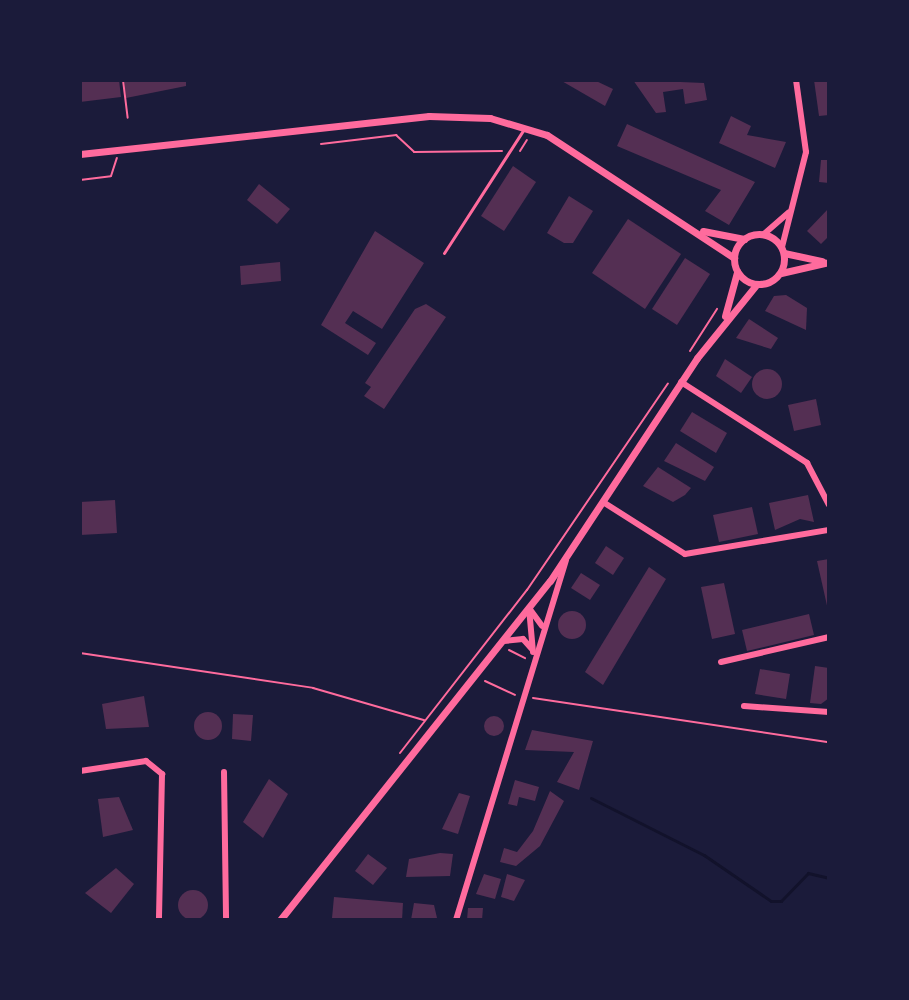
<!DOCTYPE html>
<style>
body{margin:0}
#map{position:relative;width:909px;height:1000px;overflow:hidden;background:#1b1b3a;font-family:"Titillium Web",sans-serif}
div>[style]{position:absolute}
[style*='--x']{left:calc(var(--x)*1px);top:calc(var(--y)*1px);width:calc(var(--w)*1px);rotate:calc(var(--a)*1deg)}
.stream>*{height:3px;margin:-1.5px;padding:0 1.5px;transform-origin:1.5px;border-radius:1.5px;background:#12122b}
.building>*{inset:0;background:#542f53}
.round{border-radius:50%}
.path>*{height:2px;margin:-1px;padding:0 1px;transform-origin:1px;border-radius:1px;background:#ff6b9d}
.service>*{height:3px;margin:-1.5px;padding:0 1.5px;transform-origin:1.5px;border-radius:1.5px;background:#ff6b9d}
.minor>*{height:6px;margin:-3px;padding:0 3px;transform-origin:3px;border-radius:3px;background:#ff6b9d}
.tertiary>*{height:7px;margin:-3.5px;padding:0 3.5px;transform-origin:3.5px;border-radius:3.5px;background:#ff6b9d}
.tertiary>.ring{margin:-3.5px;padding:0;box-sizing:content-box;background:none;border:7px solid #ff6b9d;border-radius:50%}
span{translate:-50% -50%;white-space:nowrap;text-align:center;line-height:1.15;-webkit-text-stroke:6px #1b1b3a;paint-order:stroke}
.frame{position:absolute;inset:0;border:82px solid #1b1b3a;pointer-events:none}
</style>
<div id="map">
<div class="stream">
<i style="--x:591;--y:798;--w:127;--a:26.8"></i>
<i style="--x:704;--y:855;--w:81;--a:34.5"></i>
<i style="--x:771;--y:901;--w:10;--a:0"></i>
<i style="--x:781;--y:901;--w:39;--a:-46"></i>
<i style="--x:808;--y:873;--w:22;--a:13"></i>
</div>
<div class="building">
<i style="clip-path:polygon(119px 80px,121px 97px,80px 102px,80px 82px)"></i>
<i style="clip-path:polygon(124px 80px,186px 80px,186px 86px,126px 98px)"></i>
<i style="clip-path:polygon(560px 80px,594px 80px,613px 89px,605px 106px)"></i>
<i style="clip-path:polygon(633px 80px,704px 83px,707px 100px,685px 104px,683px 89px,663px 92px,666px 112px,656px 113px)"></i>
<i style="clip-path:polygon(814px 80px,829px 80px,829px 115px,819px 116px)"></i>
<i style="clip-path:polygon(731px 116px,751px 126px,747px 135px,786px 142px,775px 168px,719px 143px)"></i>
<i style="clip-path:polygon(627px 124px,755px 182px,729px 225px,705px 211px,721px 190px,617px 146px)"></i>
<i style="clip-path:polygon(821px 160px,829px 160px,829px 183px,819px 182px)"></i>
<i style="clip-path:polygon(513px 166px,536px 182px,504px 231px,481px 216px)"></i>
<i style="clip-path:polygon(259px 184px,290px 209px,277px 224px,247px 200px)"></i>
<i style="clip-path:polygon(569px 196px,593px 211px,573px 243px,564px 243px,547px 233px)"></i>
<i style="clip-path:polygon(829px 208px,829px 236px,821px 244px,807px 231px)"></i>
<i style="clip-path:polygon(628px 219px,681px 254px,645px 309px,592px 273px)"></i>
<i style="clip-path:polygon(375px 231px,424px 263px,382px 329px,353px 311px,345px 323px,376px 343px,368px 355px,321px 325px)"></i>
<i style="clip-path:polygon(685px 258px,710px 274px,677px 325px,652px 309px)"></i>
<i style="clip-path:polygon(280px 262px,281px 281px,241px 285px,240px 266px)"></i>
<i style="clip-path:polygon(786px 295px,807px 308px,806px 330px,765px 311px,774px 296px)"></i>
<i style="clip-path:polygon(426px 304px,446px 317px,384px 409px,364px 396px,371px 387px,365px 383px,415px 309px)"></i>
<i style="clip-path:polygon(749px 319px,778px 338px,771px 349px,736px 338px)"></i>
<i style="clip-path:polygon(725px 359px,752px 377px,741px 393px,716px 376px)"></i>
<i class="round" style="left:752px;top:369px;width:30px;height:30px"></i>
<i style="clip-path:polygon(816px 399px,821px 425px,794px 431px,788px 405px)"></i>
<i style="clip-path:polygon(692px 412px,727px 433px,716px 453px,680px 431px)"></i>
<i style="clip-path:polygon(676px 443px,714px 467px,705px 481px,664px 461px)"></i>
<i style="clip-path:polygon(658px 467px,691px 488px,685px 495px,673px 502px,643px 486px)"></i>
<i style="clip-path:polygon(808px 495px,814px 522px,800px 519px,775px 530px,769px 503px)"></i>
<i style="clip-path:polygon(115px 500px,117px 533px,80px 535px,80px 502px)"></i>
<i style="clip-path:polygon(752px 507px,758px 534px,719px 542px,713px 515px)"></i>
<i style="clip-path:polygon(606px 546px,624px 558px,613px 575px,595px 563px)"></i>
<i style="clip-path:polygon(829px 559px,829px 610px,828px 610px,817px 561px)"></i>
<i style="clip-path:polygon(649px 567px,666px 579px,603px 685px,585px 672px)"></i>
<i style="clip-path:polygon(581px 573px,600px 585px,590px 600px,571px 588px)"></i>
<i style="clip-path:polygon(724px 583px,735px 634px,712px 639px,701px 587px)"></i>
<i class="round" style="left:558px;top:611px;width:28px;height:28px"></i>
<i style="clip-path:polygon(809px 614px,814px 635px,747px 651px,742px 630px)"></i>
<i style="clip-path:polygon(815px 666px,829px 668px,829px 698px,821px 704px,810px 703px)"></i>
<i style="clip-path:polygon(760px 669px,790px 674px,786px 699px,755px 694px)"></i>
<i style="clip-path:polygon(144px 696px,149px 727px,106px 729px,102px 704px)"></i>
<i class="round" style="left:194px;top:712px;width:28px;height:28px"></i>
<i style="clip-path:polygon(233px 714px,253px 715px,251px 741px,232px 739px)"></i>
<i class="round" style="left:484px;top:716px;width:20px;height:20px"></i>
<i style="clip-path:polygon(532px 730px,593px 741px,579px 790px,557px 782px,574px 752px,525px 750px)"></i>
<i style="clip-path:polygon(269px 779px,288px 794px,263px 838px,243px 822px)"></i>
<i style="clip-path:polygon(515px 780px,539px 787px,535px 801px,519px 797px,517px 806px,508px 804px)"></i>
<i style="clip-path:polygon(550px 791px,564px 801px,540px 846px,516px 866px,500px 862px,504px 848px,517px 852px,533px 831px)"></i>
<i style="clip-path:polygon(459px 793px,470px 796px,458px 834px,442px 829px)"></i>
<i style="clip-path:polygon(119px 797px,133px 830px,103px 837px,98px 799px)"></i>
<i style="clip-path:polygon(440px 853px,453px 854px,450px 876px,406px 877px,409px 859px)"></i>
<i style="clip-path:polygon(368px 854px,387px 868px,373px 885px,355px 871px)"></i>
<i style="clip-path:polygon(116px 868px,134px 884px,111px 913px,85px 893px)"></i>
<i style="clip-path:polygon(484px 874px,501px 879px,495px 899px,476px 894px)"></i>
<i style="clip-path:polygon(507px 874px,525px 880px,514px 901px,501px 897px)"></i>
<i class="round" style="left:178px;top:890px;width:30px;height:30px"></i>
<i style="clip-path:polygon(334px 897px,403px 903px,402px 920px,332px 918px)"></i>
<i style="clip-path:polygon(414px 903px,434px 905px,437px 918px,411px 920px)"></i>
<i style="clip-path:polygon(468px 908px,483px 908px,482px 920px,467px 920px)"></i>
</div>
<div class="path">
<i style="--x:123;--y:80;--w:38;--a:83"></i>
<i style="--x:321;--y:144;--w:76;--a:-6.8"></i>
<i style="--x:396;--y:135;--w:25;--a:43"></i>
<i style="--x:414;--y:152;--w:88;--a:-0.7"></i>
<i style="--x:520;--y:151;--w:13;--a:-58"></i>
<i style="--x:80;--y:180;--w:31;--a:-7"></i>
<i style="--x:111;--y:176;--w:19;--a:-72"></i>
<i style="--x:690;--y:351;--w:50;--a:-57.3"></i>
<i style="--x:509;--y:650;--w:18;--a:27"></i>
<i style="--x:80;--y:653;--w:236;--a:8.5"></i>
<i style="--x:313;--y:688;--w:116;--a:16.1"></i>
<i style="--x:485;--y:681;--w:33;--a:25"></i>
<i style="--x:533;--y:698;--w:299;--a:8.5"></i>
<i style="--x:400;--y:753;--w:207;--a:-52.1"></i>
<i style="--x:527;--y:590;--w:250;--a:-55.7"></i>
</div>
<div class="service">
<i style="--x:444;--y:253;--w:148;--a:-57.2"></i>
</div>
<div class="minor">
<i style="--x:764;--y:234;--w:33;--a:-41"></i>
<i style="--x:782;--y:247;--w:98;--a:-75.8"></i>
<i style="--x:806;--y:152;--w:73;--a:-97.9"></i>
<i style="--x:681;--y:382;--w:150;--a:32.7"></i>
<i style="--x:807;--y:463;--w:47;--a:62.4"></i>
<i style="--x:603;--y:502;--w:97;--a:32.4"></i>
<i style="--x:685;--y:554;--w:146;--a:-9.5"></i>
<i style="--x:504;--y:641;--w:19;--a:-6"></i>
<i style="--x:523;--y:639;--w:12;--a:48"></i>
<i style="--x:533;--y:652;--w:44;--a:-95.2"></i>
<i style="--x:529;--y:608;--w:22;--a:54"></i>
<i style="--x:721;--y:662;--w:111;--a:-13"></i>
<i style="--x:744;--y:706;--w:85;--a:4"></i>
<i style="--x:80;--y:771;--w:67;--a:-8.6"></i>
<i style="--x:146;--y:761;--w:21;--a:39"></i>
<i style="--x:162;--y:774;--w:146;--a:91.2"></i>
<i style="--x:224;--y:772;--w:148;--a:89.2"></i>
<i style="--x:456;--y:920;--w:376;--a:-73"></i>
</div>
<div class="tertiary">
<i style="--x:80;--y:154;--w:351;--a:-6.2"></i>
<i style="--x:429;--y:116;--w:61;--a:1.9"></i>
<i style="--x:490;--y:118;--w:59;--a:16.6"></i>
<i style="--x:547;--y:135;--w:224;--a:33.3"></i>
<i style="--x:703;--y:231;--w:42;--a:11"></i>
<i class="ring" style="left:734px;top:234px;width:43px;height:43px"></i>
<i style="--x:784;--y:253;--w:39;--a:12"></i>
<i style="--x:781;--y:273;--w:49;--a:-12.9"></i>
<i style="--x:725;--y:316;--w:46;--a:-74.7"></i>
<i style="--x:280;--y:920;--w:433;--a:-51.5"></i>
<i style="--x:550;--y:581;--w:267;--a:-56.6"></i>
<i style="--x:697;--y:358;--w:95;--a:-51"></i>
</div>
<div class="frame"></div>
</div>
